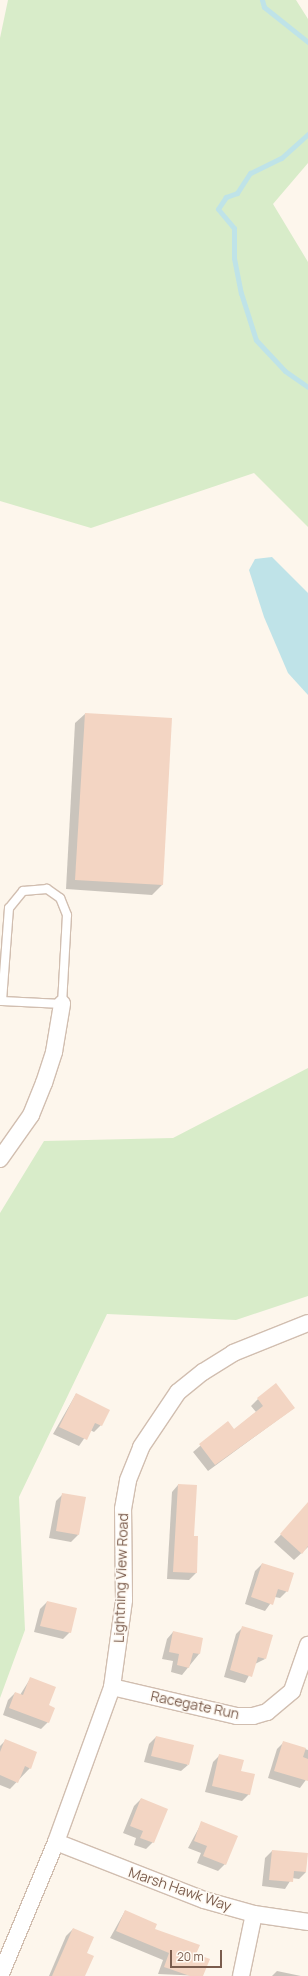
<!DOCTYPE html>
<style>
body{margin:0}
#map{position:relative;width:308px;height:1976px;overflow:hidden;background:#fdf6ec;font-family:Manrope,sans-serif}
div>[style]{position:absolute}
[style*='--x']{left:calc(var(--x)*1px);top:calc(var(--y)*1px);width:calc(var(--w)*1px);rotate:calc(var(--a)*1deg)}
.green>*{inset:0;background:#d8ecc9}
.water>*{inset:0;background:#bfe3e8}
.shadow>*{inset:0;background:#0003}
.stream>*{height:5px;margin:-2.5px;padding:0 2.5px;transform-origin:2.5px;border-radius:2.5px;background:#bfe3e8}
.building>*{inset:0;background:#f3d5c3}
.roads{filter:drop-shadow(1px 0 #d1beb0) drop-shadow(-1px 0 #d1beb0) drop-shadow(0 1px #d1beb0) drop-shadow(0 -1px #d1beb0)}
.lane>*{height:8px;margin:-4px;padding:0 4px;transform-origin:4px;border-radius:4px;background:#fff}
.street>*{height:16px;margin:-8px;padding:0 8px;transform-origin:8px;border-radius:8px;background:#fff}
span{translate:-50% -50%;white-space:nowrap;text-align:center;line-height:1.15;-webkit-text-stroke:3px #fffaf3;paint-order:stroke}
.street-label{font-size:14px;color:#7a5c4d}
.scale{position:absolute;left:170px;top:1950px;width:52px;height:18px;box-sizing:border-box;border:2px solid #7a5c4d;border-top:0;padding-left:5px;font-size:12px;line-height:14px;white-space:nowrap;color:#7a5c4d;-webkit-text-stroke:3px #fffaf3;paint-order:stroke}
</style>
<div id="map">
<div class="green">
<i style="clip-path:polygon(8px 0,296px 0,308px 19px,308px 163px,273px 204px,308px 262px,308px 527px,254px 473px,91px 528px,0 501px,0 38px)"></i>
<i style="clip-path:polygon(308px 1068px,308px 1296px,236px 1320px,107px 1314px,19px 1497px,25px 1630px,0 1698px,0 1213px,44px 1141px,173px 1138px)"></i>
</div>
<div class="water">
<i style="clip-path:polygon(272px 557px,308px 593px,308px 695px,288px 673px,264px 617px,249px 570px,255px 559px)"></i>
</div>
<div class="shadow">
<i style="clip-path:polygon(85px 714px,171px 719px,162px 885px,152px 895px,66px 889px,75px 723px)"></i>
<i style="clip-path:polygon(76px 1394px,101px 1425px,94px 1432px,90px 1430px,79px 1446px,53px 1434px)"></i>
<i style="clip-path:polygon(258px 1399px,294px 1408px,208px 1471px,193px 1452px,228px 1422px,234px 1430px,256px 1412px,251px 1406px)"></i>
<i style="clip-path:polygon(178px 1485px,192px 1537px,196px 1573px,189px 1580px,167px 1579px,172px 1492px)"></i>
<i style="clip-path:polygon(63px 1494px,78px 1535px,71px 1542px,49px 1538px,56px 1501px)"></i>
<i style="clip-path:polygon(308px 1506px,308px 1547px,294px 1560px,274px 1542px)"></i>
<i style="clip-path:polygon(262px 1564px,287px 1591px,280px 1598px,275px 1597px,265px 1611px,245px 1604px,255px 1571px)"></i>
<i style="clip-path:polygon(47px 1602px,70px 1632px,63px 1639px,34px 1632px,40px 1609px)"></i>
<i style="clip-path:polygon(243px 1627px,265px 1659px,255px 1664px,245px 1683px,224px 1677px,236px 1634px)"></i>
<i style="clip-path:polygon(173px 1632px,202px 1639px,199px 1654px,182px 1675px,171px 1672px,173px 1661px,162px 1659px,167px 1639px)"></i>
<i style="clip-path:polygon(30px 1679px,47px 1706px,48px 1722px,41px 1729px,3px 1715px,8px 1700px,15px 1693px,20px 1695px)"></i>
<i style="clip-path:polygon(156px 1737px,188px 1765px,181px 1771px,144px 1762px,149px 1744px)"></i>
<i style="clip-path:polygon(6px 1740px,30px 1768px,10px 1789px,0 1785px,0 1746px)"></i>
<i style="clip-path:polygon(284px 1742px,308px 1750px,308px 1777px,300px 1788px,268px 1778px,277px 1749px)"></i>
<i style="clip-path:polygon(220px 1755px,240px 1771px,249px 1794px,242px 1801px,205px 1792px,213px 1762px)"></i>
<i style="clip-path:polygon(141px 1799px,153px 1842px,146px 1849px,134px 1845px,136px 1838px,123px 1833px,134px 1806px)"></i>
<i style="clip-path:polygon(202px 1822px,225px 1864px,218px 1871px,197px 1863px,201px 1853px,188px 1848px)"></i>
<i style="clip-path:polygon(272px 1851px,306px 1872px,299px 1879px,292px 1878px,285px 1889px,262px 1886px,265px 1858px)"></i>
<i style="clip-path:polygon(125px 1911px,195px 1955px,202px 1976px,158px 1974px,163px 1960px,110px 1938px)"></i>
<i style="clip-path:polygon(73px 1929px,86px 1953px,83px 1976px,49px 1976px,66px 1936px)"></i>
<i style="clip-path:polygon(277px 1971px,301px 1976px,272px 1976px)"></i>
</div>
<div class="stream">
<i style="--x:262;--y:0;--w:7;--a:74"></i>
<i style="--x:264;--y:7;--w:56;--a:38.5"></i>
<i style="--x:308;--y:134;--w:36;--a:138"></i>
<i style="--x:281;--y:158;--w:34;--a:154"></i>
<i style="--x:250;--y:173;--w:24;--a:123"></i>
<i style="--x:237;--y:193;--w:12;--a:160"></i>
<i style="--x:226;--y:197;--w:14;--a:124"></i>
<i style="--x:218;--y:209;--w:25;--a:50"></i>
<i style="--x:234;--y:228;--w:30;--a:90"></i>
<i style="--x:234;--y:258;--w:36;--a:79"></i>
<i style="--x:241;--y:293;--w:49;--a:72.3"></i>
<i style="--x:256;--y:340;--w:42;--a:46.9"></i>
<i style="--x:285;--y:371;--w:28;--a:35"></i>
</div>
<div class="building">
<i style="clip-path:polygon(85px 713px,172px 718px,163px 885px,75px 880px)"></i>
<i style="clip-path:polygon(276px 1383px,295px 1408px,215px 1465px,199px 1444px,228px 1421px,234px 1429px,263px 1406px,257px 1398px)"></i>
<i style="clip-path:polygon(76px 1393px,110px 1410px,102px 1426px,95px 1423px,87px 1440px,59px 1427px)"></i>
<i style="clip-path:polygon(178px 1484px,197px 1485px,194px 1536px,198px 1536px,197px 1573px,173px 1572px)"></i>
<i style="clip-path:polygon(62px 1493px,86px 1497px,79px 1535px,56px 1531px)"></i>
<i style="clip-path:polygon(308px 1502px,308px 1546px,302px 1554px,280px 1534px)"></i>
<i style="clip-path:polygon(262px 1563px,294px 1573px,288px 1592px,278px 1589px,273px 1605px,251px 1597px)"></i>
<i style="clip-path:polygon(47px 1601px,77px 1608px,71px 1633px,40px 1626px)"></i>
<i style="clip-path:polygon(242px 1626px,273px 1635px,266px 1659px,258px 1657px,252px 1677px,230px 1670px)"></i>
<i style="clip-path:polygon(173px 1631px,203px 1638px,200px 1654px,193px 1653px,189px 1668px,177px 1665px,179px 1654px,169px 1652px)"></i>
<i style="clip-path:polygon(30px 1677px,56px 1687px,49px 1705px,55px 1708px,49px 1723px,9px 1708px,15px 1692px,23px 1695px)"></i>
<i style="clip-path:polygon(156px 1736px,194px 1745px,189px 1765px,151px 1756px)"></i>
<i style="clip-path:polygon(5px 1739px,37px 1752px,31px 1769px,25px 1766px,18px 1783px,0 1775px,0 1752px)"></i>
<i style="clip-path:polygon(283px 1741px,306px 1748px,303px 1757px,308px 1759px,308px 1781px,274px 1771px)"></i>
<i style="clip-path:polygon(219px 1754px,244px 1760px,241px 1771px,255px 1774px,250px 1795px,212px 1786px)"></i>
<i style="clip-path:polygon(141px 1798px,168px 1809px,154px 1843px,140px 1838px,143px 1831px,130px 1826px)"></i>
<i style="clip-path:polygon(201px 1821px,238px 1836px,226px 1865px,203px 1856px,207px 1846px,194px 1841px)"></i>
<i style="clip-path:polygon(272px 1850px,308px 1853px,306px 1872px,294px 1871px,293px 1882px,269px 1880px)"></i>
<i style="clip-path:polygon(125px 1910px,157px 1924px,155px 1929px,200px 1945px,196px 1954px,210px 1959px,203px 1976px,190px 1976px,164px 1967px,169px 1953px,116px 1931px)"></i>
<i style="clip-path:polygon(73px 1928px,94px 1937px,87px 1953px,94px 1956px,85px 1976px,52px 1976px)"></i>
</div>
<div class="roads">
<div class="lane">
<i style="--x:0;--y:1001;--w:2;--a:0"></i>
<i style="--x:2;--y:1001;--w:60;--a:2.9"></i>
<i style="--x:62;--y:1004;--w:89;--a:-86.8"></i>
<i style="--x:67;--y:915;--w:18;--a:-112"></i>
<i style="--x:60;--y:898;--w:16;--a:-145"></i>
<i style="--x:47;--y:889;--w:24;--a:175"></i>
<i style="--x:23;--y:891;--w:22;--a:129"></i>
<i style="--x:9;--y:908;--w:93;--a:94.3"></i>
</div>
<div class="street">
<i style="--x:0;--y:1159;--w:54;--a:-54.8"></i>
<i style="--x:31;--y:1115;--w:35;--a:-68"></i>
<i style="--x:44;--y:1083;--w:33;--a:-72"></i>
<i style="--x:54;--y:1052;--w:49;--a:-80.5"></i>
<i style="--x:112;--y:1687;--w:128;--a:13.1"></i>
<i style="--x:237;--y:1716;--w:16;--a:0"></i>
<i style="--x:253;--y:1716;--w:15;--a:-16"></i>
<i style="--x:267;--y:1712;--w:33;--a:-40"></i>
<i style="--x:292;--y:1691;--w:49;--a:-70.8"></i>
<i style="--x:56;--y:1842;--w:159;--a:21.4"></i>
<i style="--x:204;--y:1900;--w:52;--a:15.6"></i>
<i style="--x:254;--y:1914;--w:55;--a:8.4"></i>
<i style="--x:0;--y:1976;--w:145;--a:-67.3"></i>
<i style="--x:56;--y:1842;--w:165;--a:-70.1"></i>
<i style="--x:112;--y:1687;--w:88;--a:-82.1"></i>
<i style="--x:124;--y:1600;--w:91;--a:-90.6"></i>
<i style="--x:123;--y:1509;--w:29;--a:-80"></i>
<i style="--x:128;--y:1480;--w:35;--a:-68"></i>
<i style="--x:141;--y:1447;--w:66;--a:-56.1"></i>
<i style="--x:178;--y:1392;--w:32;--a:-39"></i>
<i style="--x:203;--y:1372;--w:36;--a:-32"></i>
<i style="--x:233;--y:1353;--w:81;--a:-21.8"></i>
<i style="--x:241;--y:1976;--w:63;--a:-78.2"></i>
</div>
</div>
<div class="street-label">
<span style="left:121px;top:1578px;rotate:-88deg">Lightning View Road</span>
<span style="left:195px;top:1705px;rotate:12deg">Racegate Run</span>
<span style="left:180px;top:1889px;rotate:19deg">Marsh Hawk Way</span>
</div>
<div class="scale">20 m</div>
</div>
